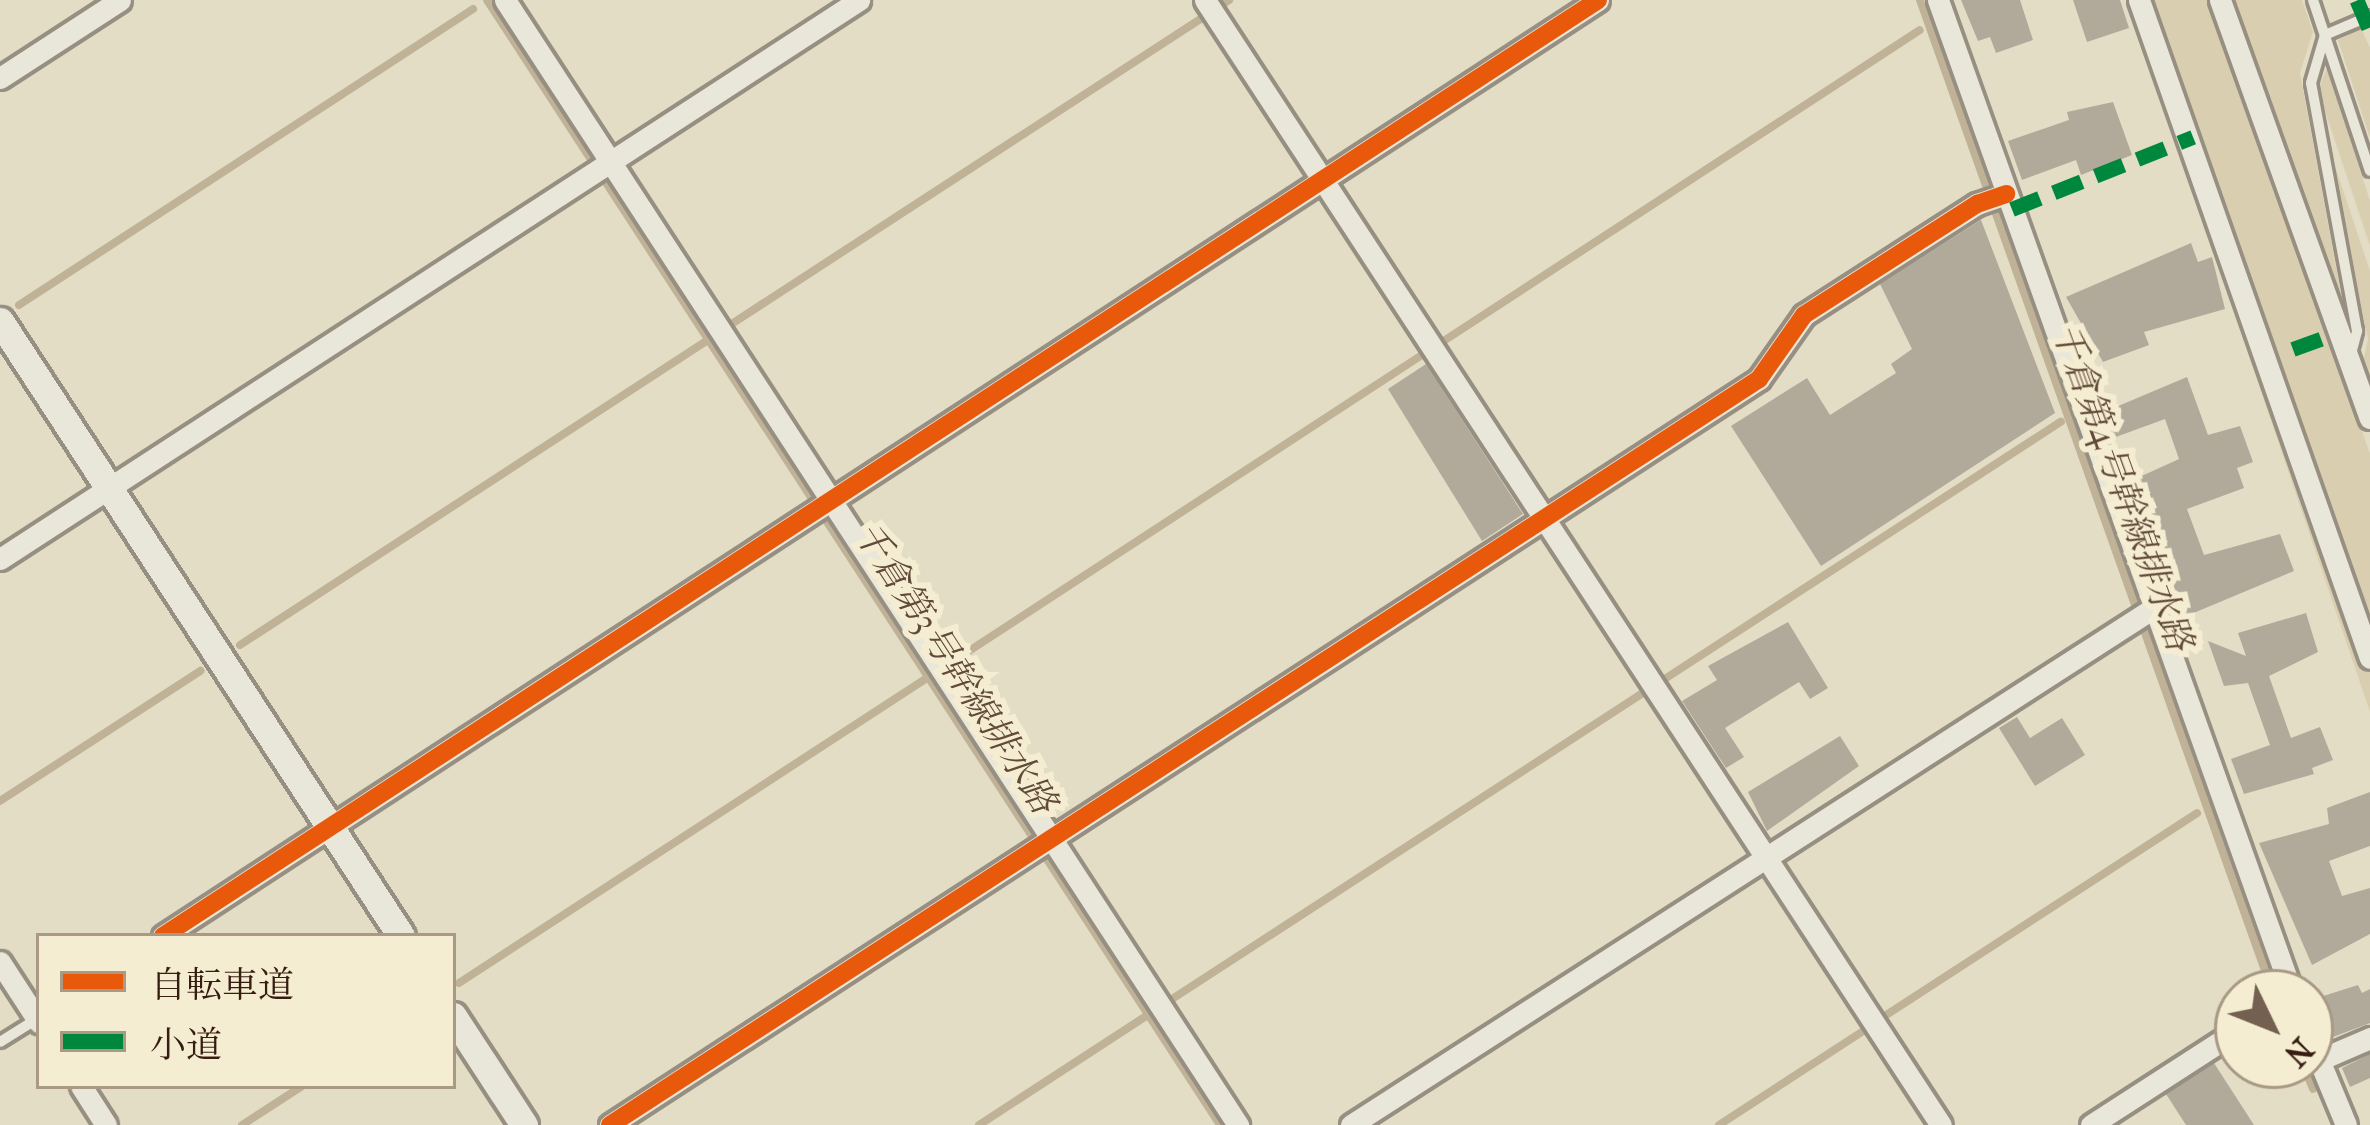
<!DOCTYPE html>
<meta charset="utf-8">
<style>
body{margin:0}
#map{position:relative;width:2370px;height:1125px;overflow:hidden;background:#e3ddc6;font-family:"IM FELL French Canon","Noto Serif JP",serif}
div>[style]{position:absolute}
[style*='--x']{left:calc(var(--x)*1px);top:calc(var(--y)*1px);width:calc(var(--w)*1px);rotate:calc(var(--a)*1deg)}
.green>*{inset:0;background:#d9ceaf}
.stream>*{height:8px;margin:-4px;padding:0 4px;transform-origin:4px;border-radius:4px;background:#bfb296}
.building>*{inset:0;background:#b1aa9b}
.roads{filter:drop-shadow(3px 0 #978f81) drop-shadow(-3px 0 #978f81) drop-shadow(0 3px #978f81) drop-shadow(0 -3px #978f81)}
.lane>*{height:10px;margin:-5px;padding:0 5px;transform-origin:5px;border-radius:5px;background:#e9e6da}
.street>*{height:21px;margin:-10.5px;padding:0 10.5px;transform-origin:10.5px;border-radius:10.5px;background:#e9e6da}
.secondary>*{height:27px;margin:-13.5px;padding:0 13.5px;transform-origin:13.5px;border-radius:13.5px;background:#e9e6da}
.quiet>*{height:15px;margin-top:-7.5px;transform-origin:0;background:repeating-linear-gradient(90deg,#00873e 0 30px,transparent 0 45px)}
.cycleway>*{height:18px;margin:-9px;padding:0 9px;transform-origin:9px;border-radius:9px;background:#e8590c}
span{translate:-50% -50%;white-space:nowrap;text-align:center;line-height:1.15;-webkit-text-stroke:12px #f5edd2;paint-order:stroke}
.water-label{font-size:36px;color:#614a39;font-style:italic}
.legend{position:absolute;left:36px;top:933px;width:420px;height:156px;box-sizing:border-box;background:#f5edd2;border:3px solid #a99985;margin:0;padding:15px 21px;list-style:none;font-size:36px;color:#371c12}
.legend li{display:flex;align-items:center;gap:24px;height:60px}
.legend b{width:60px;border:3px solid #a99985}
.north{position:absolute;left:2214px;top:969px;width:120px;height:120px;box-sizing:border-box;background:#f5edd2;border:3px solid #a99985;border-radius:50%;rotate:133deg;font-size:33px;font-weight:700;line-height:48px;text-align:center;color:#371c12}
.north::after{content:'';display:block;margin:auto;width:42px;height:54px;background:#736051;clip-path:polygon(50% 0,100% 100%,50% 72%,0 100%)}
</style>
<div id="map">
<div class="green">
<i style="clip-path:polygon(2146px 0,2208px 0,2249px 108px,2370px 454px,2370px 632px)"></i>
<i style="clip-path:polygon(2231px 0,2302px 0,2313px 32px,2300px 73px,2344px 310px)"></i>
<i style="clip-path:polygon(2361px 28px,2370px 48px,2370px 138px,2338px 40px)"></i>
<i style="clip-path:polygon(2327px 68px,2370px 201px,2370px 246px,2318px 90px)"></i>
<i style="clip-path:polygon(2190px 145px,2370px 667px,2370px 712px,2179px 150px)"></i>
<i style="clip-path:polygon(2328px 145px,2370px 271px,2370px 390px,2362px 367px,2368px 339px)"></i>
</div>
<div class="stream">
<i style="--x:487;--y:0;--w:1343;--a:56.91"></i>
<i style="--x:1920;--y:0;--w:1054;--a:70.43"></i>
<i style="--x:1218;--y:7;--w:13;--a:-32"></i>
<i style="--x:19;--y:305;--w:542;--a:-33.1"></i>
<i style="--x:730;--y:325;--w:567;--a:-33.05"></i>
<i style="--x:1439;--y:344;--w:574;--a:-33.14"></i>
<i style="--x:240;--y:645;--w:562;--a:-33.1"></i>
<i style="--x:949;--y:664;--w:569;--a:-33.16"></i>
<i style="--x:1660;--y:682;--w:478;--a:-33"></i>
<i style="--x:0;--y:801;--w:239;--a:-33"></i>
<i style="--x:459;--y:983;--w:562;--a:-33.1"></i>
<i style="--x:1169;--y:1001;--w:569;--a:-33.02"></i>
<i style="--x:1880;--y:1019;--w:378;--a:-33"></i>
<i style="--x:2303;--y:1065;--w:26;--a:67"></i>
<i style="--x:242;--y:1125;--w:72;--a:-33"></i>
<i style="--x:979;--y:1125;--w:203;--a:-33.1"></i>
<i style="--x:1719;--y:1125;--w:174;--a:-33.1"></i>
</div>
<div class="building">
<i style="clip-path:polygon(1961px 0,2020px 0,2033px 40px,1996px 53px,1990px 37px,1978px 41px)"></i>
<i style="clip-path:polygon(2073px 0,2120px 0,2129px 28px,2087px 42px)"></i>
<i style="clip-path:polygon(2113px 102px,2132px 155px,2081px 175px,2076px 160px,2022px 180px,2008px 141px,2069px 120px,2067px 112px)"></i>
<i style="clip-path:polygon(1981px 220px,2055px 413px,1821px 566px,1731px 426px,1807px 378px,1830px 415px,1896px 373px,1891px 364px,1912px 349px,1880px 284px)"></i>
<i style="clip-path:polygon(2191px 243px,2198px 262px,2212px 257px,2225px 309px,2144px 332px,2149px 345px,2103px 362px,2066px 297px)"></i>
<i style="clip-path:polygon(1426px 364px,1523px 514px,1482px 541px,1388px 389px)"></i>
<i style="clip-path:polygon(2187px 377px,2208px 435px,2240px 426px,2253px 462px,2237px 468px,2244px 488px,2187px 509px,2204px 555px,2280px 534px,2294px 571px,2184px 617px,2135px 479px,2179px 459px,2165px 419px,2113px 438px,2104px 412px)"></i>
<i style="clip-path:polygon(2306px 613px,2318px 652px,2269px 676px,2291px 738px,2320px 727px,2333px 760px,2312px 768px,2314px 774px,2244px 794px,2231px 759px,2270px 745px,2248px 683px,2224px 686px,2208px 641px,2246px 656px,2238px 633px)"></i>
<i style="clip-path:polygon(1788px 622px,1828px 688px,1810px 699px,1799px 682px,1725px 728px,1744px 757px,1726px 768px,1682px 701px,1717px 680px,1708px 666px)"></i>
<i style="clip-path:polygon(2017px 717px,2030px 738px,2062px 718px,2085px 755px,2035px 786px,1999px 728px)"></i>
<i style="clip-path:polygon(1840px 736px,1859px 766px,1767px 831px,1748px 792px)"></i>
<i style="clip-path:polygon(2370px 792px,2370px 846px,2329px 861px,2342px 896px,2370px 888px,2370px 934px,2312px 965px,2259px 843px,2329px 824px,2327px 808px)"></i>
<i style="clip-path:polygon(2358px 985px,2362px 993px,2370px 989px,2370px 1023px,2333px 1037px,2317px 998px)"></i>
<i style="clip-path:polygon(2370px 1054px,2370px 1078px,2350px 1087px,2342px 1068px)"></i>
<i style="clip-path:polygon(2214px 1063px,2254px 1125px,2186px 1125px,2166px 1094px)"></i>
</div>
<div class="roads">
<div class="lane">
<i style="--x:2313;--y:0;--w:180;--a:71.6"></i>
<i style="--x:2351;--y:354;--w:24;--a:-75"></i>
<i style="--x:2357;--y:331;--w:252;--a:-100.5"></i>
<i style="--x:2311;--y:83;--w:50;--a:-73.7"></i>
<i style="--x:2325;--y:35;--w:49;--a:-22.9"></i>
<i style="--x:0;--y:1042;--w:44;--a:-31.9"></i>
</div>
<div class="street">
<i style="--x:505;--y:0;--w:1343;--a:56.91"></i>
<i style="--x:1205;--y:0;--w:1344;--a:56.81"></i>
<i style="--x:1938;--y:0;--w:1054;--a:70.38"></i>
<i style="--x:2139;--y:0;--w:697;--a:70.66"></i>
<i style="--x:2220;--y:0;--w:444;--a:70.3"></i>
<i style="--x:0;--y:78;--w:143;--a:-33"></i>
<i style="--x:0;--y:559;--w:1025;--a:-33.05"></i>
<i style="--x:163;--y:936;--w:1713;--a:-33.11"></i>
<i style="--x:0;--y:962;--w:72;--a:57"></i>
<i style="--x:2310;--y:1038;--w:94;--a:67.5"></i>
<i style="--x:2319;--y:1060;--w:56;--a:-23.3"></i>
<i style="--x:81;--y:1086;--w:46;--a:57.3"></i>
<i style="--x:610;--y:1125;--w:1370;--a:-32.99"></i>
<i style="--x:1759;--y:379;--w:78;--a:-54.9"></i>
<i style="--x:1804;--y:315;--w:206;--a:-32.7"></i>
<i style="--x:1977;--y:204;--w:31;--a:-19"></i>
<i style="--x:1351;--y:1125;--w:956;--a:-32.79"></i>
<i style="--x:2091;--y:1125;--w:175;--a:-32.9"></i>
</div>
<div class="secondary">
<i style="--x:0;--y:321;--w:734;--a:56.89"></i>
<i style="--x:453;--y:1016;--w:130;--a:56.9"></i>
</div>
</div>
<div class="quiet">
<i style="--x:2357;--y:0;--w:33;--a:67"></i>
<i style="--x:2012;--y:209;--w:195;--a:-21.7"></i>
<i style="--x:2293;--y:349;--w:30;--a:-20"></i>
</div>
<div class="cycleway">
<i style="--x:163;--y:936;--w:1713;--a:-33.11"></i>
<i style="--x:610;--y:1125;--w:1370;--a:-32.99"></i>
<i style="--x:1759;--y:379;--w:78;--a:-54.9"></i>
<i style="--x:1804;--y:315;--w:206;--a:-32.7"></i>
<i style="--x:1977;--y:204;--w:31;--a:-19"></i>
</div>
<div class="water-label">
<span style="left:2122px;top:487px;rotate:70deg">千倉第4号幹線排水路</span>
<span style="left:955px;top:668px;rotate:57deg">千倉第3号幹線排水路</span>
</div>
<ul class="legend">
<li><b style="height:15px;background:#e8590c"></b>自転車道</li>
<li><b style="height:15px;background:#00873e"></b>小道</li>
</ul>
<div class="north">N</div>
</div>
